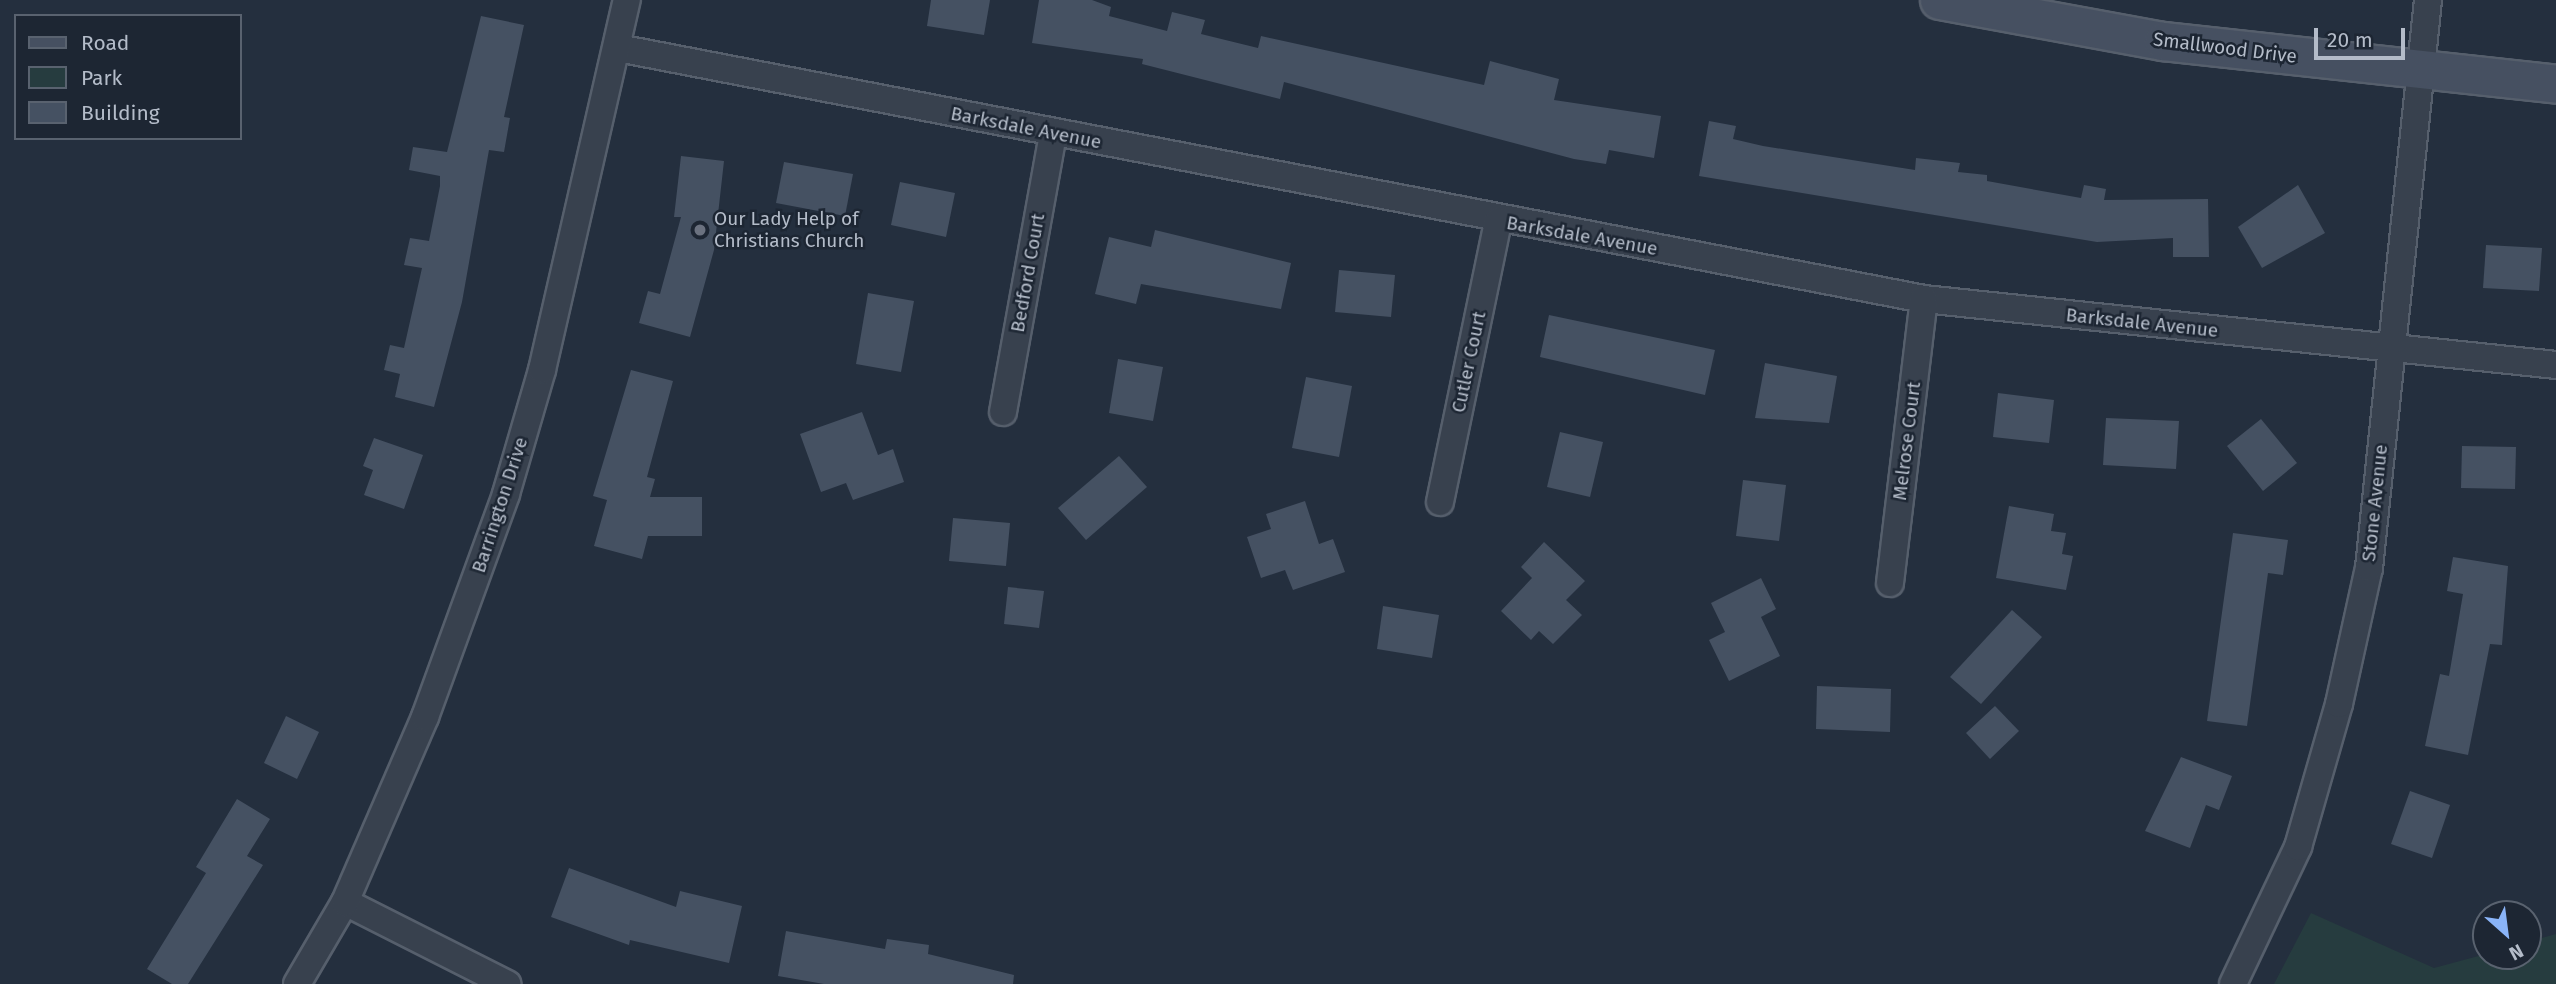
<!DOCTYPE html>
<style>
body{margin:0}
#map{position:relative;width:2556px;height:984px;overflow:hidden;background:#242f3e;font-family:"Fira Sans",sans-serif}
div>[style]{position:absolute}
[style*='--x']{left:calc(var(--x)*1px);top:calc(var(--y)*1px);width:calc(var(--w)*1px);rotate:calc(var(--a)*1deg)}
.green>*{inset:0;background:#263c3f}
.building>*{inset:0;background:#455162}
.roads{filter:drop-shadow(2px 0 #565f6c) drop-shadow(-2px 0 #565f6c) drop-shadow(0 2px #565f6c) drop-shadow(0 -2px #565f6c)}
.minor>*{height:26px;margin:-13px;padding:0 13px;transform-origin:13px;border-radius:13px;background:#38414e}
.secondary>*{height:37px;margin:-18.5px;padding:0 18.5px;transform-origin:18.5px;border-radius:18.5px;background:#465061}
.dots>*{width:19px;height:19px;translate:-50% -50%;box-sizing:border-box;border:4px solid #1d2633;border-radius:50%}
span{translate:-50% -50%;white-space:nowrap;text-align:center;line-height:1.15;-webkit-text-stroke:5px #1d2633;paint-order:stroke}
.street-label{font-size:19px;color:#b4bcc9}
.poi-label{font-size:19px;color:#b4bcc9}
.left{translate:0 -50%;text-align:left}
.legend{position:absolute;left:14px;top:14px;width:228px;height:126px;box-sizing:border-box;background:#1d2633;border:2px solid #59626f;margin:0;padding:9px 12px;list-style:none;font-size:21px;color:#b4bcc9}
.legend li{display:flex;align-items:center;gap:14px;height:35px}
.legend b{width:35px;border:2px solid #59626f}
.north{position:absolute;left:2472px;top:900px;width:70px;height:70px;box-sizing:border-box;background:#1d2633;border:2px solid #59626f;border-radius:50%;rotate:152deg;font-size:19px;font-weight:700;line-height:28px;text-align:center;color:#b4bcc9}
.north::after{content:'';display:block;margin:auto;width:24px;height:32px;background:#8ab4f8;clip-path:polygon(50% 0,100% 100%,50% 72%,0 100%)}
.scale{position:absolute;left:2314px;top:28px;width:91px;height:32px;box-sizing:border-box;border:4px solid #b4bcc9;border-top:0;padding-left:9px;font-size:21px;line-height:24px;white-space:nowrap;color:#b4bcc9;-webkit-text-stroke:5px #1d2633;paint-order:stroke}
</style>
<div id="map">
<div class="green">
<i style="clip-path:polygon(2311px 913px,2434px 968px,2486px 954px,2528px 956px,2528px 942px,2556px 934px,2556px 984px,2274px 984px)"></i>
</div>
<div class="building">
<i style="clip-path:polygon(931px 0,990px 0,984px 35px,927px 26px)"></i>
<i style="clip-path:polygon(1039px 0,1092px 0,1111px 7px,1109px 16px,1167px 31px,1172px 12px,1205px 20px,1201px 34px,1258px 48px,1261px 36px,1484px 85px,1490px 61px,1559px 79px,1554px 100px,1661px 116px,1654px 158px,1609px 150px,1606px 164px,1574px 159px,1284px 82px,1280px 99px,1142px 64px,1143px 59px,1032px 43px)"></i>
<i style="clip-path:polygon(481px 16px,524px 25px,504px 117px,510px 118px,504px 152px,489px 150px,462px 302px,434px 407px,395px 397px,400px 374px,384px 370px,390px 345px,404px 348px,422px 268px,404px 265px,410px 238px,429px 241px,440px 186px,440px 176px,409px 170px,413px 147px,447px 152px)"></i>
<i style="clip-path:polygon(1709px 121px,1736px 126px,1733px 139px,1763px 146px,1915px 170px,1916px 158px,1960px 163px,1958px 172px,1987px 175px,1987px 181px,2081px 198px,2084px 185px,2106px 189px,2104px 200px,2208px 199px,2209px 257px,2173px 257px,2173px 238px,2097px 242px,1699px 176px)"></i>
<i style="clip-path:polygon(681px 156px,724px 161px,714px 250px,690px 337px,639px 323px,648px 291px,660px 294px,681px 217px,674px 217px)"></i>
<i style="clip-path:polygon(784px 162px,853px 174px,845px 216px,776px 203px)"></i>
<i style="clip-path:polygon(900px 182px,955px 193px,946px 237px,891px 225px)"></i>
<i style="clip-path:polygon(2298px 185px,2325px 233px,2262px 268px,2238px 227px)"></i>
<i style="clip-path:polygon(1155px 230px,1291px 263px,1281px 309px,1141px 284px,1136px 304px,1095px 294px,1109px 237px,1151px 247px)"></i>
<i style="clip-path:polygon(2486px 245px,2542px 248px,2539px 291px,2483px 288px)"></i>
<i style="clip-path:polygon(1339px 270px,1395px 275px,1391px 317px,1335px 312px)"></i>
<i style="clip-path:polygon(868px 293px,914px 301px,901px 372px,856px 364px)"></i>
<i style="clip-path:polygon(1549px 315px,1715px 350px,1705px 395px,1540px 357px)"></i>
<i style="clip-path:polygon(1118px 359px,1163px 367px,1153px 421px,1109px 413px)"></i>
<i style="clip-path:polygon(1765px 363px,1837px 376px,1829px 423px,1755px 418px)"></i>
<i style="clip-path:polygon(631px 370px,673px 381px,647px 477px,655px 479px,650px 497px,702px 497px,702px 536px,648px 536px,642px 559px,594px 546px,607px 500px,593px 496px)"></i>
<i style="clip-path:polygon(1306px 377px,1352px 386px,1339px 457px,1292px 448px)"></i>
<i style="clip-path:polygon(1998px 393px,2054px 400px,2049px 443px,1993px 437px)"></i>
<i style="clip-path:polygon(862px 412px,878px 455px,893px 449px,904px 482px,853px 500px,846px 483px,821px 492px,800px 434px)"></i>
<i style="clip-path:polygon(2106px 418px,2179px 421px,2176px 469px,2103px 465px)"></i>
<i style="clip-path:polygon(2261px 419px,2297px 463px,2263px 491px,2227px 446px)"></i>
<i style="clip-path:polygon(1560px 432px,1603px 442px,1590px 497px,1547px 487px)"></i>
<i style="clip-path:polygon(374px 438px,423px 455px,404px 509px,364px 495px,373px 470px,363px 466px)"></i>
<i style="clip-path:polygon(2462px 446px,2516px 447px,2515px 489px,2461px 488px)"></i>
<i style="clip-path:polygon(1119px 456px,1147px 487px,1086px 540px,1058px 508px)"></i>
<i style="clip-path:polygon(1743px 480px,1786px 485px,1779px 541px,1736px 536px)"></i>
<i style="clip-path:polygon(1305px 501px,1319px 544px,1333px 539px,1345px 572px,1293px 590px,1285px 570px,1261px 578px,1247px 537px,1271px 529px,1266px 514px)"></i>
<i style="clip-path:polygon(2009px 506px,2054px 514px,2051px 531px,2066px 533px,2062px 554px,2073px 556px,2066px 590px,1996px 578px)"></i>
<i style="clip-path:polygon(953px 518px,1010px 523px,1006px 566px,949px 561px)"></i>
<i style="clip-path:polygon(2233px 533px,2288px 540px,2283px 575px,2268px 573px,2247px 726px,2207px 721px)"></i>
<i style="clip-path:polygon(1544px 542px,1585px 581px,1566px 600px,1582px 615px,1553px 644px,1539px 631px,1531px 640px,1501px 611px,1532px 578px,1521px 567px)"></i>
<i style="clip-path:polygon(2453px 557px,2508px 566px,2502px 645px,2490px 644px,2468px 755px,2425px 746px,2440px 674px,2449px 676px,2463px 594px,2447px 591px)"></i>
<i style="clip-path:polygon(1761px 578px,1776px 609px,1761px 617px,1780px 656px,1729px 681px,1709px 640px,1725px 632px,1711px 603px)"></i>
<i style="clip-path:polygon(1008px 587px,1044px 591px,1039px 628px,1004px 624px)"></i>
<i style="clip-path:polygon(1383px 606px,1439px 615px,1432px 658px,1377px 649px)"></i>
<i style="clip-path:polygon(2012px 610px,2042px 637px,1981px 704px,1950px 677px)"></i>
<i style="clip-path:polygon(1817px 686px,1891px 689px,1890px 732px,1816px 729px)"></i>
<i style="clip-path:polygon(1995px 706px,2019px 731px,1990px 759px,1966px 733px)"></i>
<i style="clip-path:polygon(286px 716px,319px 732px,297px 779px,264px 763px)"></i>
<i style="clip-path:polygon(2181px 757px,2232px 776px,2219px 810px,2206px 805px,2190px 848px,2145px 831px)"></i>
<i style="clip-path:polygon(2410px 791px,2450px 805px,2432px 858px,2391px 844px)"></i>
<i style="clip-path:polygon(237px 799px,270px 819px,247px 856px,263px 865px,188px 984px,172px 984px,147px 969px,206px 873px,196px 867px)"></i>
<i style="clip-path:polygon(569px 868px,676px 907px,680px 891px,742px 906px,729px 963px,630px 940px,629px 945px,551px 917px)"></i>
<i style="clip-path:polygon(786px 931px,885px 949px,887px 939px,929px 945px,928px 954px,1014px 975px,1013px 984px,824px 984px,778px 976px)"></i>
</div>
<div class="roads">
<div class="minor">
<i style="--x:618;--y:48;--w:1330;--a:10.88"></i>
<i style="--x:1924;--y:299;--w:635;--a:5.96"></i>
<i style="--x:1003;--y:412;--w:282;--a:-79.8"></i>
<i style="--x:1440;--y:502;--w:287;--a:-78.3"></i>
<i style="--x:1890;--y:583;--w:286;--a:-83.2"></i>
<i style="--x:345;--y:902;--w:182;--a:26.8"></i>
<i style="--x:297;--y:984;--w:95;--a:-59.7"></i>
<i style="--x:345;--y:902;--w:202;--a:-66.6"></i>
<i style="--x:425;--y:717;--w:237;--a:-70"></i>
<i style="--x:506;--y:494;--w:129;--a:-73.8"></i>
<i style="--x:542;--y:370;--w:380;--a:-77.1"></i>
<i style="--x:2233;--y:984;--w:152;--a:-64.6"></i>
<i style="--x:2298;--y:847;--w:149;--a:-74"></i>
<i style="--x:2339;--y:704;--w:139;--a:-77.6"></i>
<i style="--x:2369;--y:568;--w:571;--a:-84.07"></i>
</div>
<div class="secondary">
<i style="--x:1939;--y:0;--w:228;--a:10.4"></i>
<i style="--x:2163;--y:41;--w:395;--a:6.2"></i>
</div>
</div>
<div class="dots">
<i style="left:700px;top:230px;background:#6b7280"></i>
</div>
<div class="street-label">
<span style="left:2225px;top:48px;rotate:7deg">Smallwood Drive</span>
<span style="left:1026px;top:128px;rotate:11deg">Barksdale Avenue</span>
<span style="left:1582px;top:236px;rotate:10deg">Barksdale Avenue</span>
<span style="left:1028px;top:273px;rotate:-80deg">Bedford Court</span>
<span style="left:2142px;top:323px;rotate:6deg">Barksdale Avenue</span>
<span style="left:1469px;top:362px;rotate:-78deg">Cutler Court</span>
<span style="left:1907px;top:441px;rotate:-83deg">Melrose Court</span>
<span style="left:2375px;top:503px;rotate:-84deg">Stone Avenue</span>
<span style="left:500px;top:505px;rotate:-72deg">Barrington Drive</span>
</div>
<div class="poi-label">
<span class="left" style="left:714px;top:230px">Our Lady Help of<br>Christians Church</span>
</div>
<ul class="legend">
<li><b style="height:9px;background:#465061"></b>Road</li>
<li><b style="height:19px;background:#263c3f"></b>Park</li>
<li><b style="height:19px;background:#455162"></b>Building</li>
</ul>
<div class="north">N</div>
<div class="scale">20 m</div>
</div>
